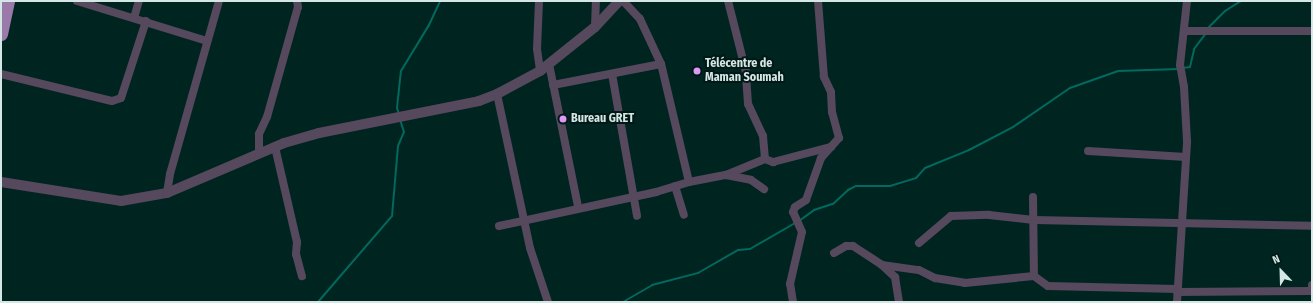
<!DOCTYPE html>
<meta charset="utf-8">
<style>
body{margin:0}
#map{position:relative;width:1313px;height:303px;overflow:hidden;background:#002420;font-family:"Fira Sans Condensed",sans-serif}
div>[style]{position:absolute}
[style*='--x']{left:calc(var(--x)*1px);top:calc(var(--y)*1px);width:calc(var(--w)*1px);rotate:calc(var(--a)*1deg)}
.stream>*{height:2px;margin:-1px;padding:0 1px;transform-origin:1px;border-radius:1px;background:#01695e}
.minor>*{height:8px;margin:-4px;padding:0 4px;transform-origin:4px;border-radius:4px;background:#56485d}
.tertiary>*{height:10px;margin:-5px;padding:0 5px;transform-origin:5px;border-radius:5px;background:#56485d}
.trunk>*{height:13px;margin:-6.5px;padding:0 6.5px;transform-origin:6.5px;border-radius:6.5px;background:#9a7aa8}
.dots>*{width:11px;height:11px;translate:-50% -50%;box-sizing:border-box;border:2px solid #001916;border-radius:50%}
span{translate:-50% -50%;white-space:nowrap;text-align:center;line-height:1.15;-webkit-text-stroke:4px #001916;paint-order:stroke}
.poi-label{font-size:12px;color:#d4e7e4;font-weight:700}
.left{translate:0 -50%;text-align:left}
.frame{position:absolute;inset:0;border:2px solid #d4e7e4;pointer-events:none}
.north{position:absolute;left:1261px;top:251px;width:40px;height:40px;-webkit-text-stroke:3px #001916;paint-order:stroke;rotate:337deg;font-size:11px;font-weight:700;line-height:16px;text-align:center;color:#d4e7e4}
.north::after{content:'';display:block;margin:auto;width:14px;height:18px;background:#d4e7e4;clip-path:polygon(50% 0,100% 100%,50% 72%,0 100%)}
</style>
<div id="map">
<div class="stream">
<i style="--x:1207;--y:29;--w:25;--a:-45"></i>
<i style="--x:1225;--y:11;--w:19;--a:-32"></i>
<i style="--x:1183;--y:68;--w:7;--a:-8"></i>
<i style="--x:1190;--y:67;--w:18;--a:-77"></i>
<i style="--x:1194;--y:49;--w:20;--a:-53"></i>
<i style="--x:399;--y:114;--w:6;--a:-108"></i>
<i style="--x:397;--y:108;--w:37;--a:-84"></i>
<i style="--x:401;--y:71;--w:54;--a:-58.7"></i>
<i style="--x:429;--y:25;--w:26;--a:-65"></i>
<i style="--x:799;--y:221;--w:19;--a:-36"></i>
<i style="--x:814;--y:210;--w:20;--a:-18"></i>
<i style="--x:833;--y:204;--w:21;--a:-43"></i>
<i style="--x:848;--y:190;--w:9;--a:-27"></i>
<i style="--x:856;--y:186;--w:34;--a:0"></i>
<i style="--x:890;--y:186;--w:27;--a:-17"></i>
<i style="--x:916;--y:178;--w:13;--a:-48"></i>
<i style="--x:925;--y:168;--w:48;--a:-22.2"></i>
<i style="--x:969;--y:150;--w:50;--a:-27.6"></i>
<i style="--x:1013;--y:127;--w:69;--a:-34.4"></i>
<i style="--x:1070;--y:88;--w:51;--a:-19.5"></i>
<i style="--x:1118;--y:71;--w:61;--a:-1.9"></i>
<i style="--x:318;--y:302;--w:113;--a:-49.3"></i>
<i style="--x:392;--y:216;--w:70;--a:-85.1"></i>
<i style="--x:398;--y:146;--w:15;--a:-67"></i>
<i style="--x:404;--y:132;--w:13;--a:-108"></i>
<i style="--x:623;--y:302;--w:34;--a:-30"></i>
<i style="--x:652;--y:285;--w:48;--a:-14.6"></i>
<i style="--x:698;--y:273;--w:46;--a:-29.9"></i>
<i style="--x:738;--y:250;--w:12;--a:-5"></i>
<i style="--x:750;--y:249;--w:52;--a:-30"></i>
</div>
<div class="minor">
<i style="--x:77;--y:1;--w:136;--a:17.1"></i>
<i style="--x:539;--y:1;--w:48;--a:92.4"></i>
<i style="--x:537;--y:49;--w:22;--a:82"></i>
<i style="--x:134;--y:18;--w:18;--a:-74"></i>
<i style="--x:595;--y:27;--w:26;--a:-88"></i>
<i style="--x:1185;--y:31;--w:127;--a:0"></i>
<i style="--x:549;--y:64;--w:146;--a:78.5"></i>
<i style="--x:1;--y:74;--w:114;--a:13.7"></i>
<i style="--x:112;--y:101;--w:9;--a:-18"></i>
<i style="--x:121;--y:98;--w:81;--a:-72"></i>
<i style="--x:612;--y:74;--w:144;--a:80"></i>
<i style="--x:553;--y:85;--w:110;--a:-11"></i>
<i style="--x:497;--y:94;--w:157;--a:77.9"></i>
<i style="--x:530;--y:248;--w:57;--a:71.6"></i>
<i style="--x:275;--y:147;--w:98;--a:77"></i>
<i style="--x:297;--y:242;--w:12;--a:95"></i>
<i style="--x:296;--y:254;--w:23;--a:75"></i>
<i style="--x:1088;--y:151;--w:98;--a:3.5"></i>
<i style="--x:259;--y:153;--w:19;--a:-90"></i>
<i style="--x:259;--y:134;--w:19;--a:-65"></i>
<i style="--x:267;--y:117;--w:114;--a:-74.3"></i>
<i style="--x:298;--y:7;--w:6;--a:-99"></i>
<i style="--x:765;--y:159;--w:9;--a:21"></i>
<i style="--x:773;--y:162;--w:60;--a:-14.5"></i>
<i style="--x:726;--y:175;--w:42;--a:-22.3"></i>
<i style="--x:765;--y:159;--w:23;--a:-95"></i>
<i style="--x:763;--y:136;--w:35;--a:-115"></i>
<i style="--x:748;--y:104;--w:32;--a:-94"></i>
<i style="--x:746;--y:72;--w:73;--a:-104.2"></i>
<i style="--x:689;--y:182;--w:38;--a:-11"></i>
<i style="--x:726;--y:175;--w:25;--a:11"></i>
<i style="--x:751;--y:180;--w:16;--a:35"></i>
<i style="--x:675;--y:186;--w:30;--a:73"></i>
<i style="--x:167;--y:193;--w:19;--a:-81"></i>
<i style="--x:170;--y:174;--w:180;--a:-74.2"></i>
<i style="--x:1033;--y:197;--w:79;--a:89.3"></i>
<i style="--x:1034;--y:276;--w:17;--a:36"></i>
<i style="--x:1048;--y:286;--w:129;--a:1.3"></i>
<i style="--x:499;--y:226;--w:161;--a:-12.2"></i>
<i style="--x:656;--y:192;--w:34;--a:-17"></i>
<i style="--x:689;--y:182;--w:121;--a:-103.3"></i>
<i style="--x:661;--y:64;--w:50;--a:-115"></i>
<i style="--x:640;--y:19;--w:25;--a:-133"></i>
<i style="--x:919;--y:243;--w:42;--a:-40.2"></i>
<i style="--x:951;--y:216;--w:38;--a:-2"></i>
<i style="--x:989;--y:215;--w:45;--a:6.3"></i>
<i style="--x:1034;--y:220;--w:278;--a:1.2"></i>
<i style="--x:834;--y:253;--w:14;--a:-30"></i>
<i style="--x:846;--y:246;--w:7;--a:0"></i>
<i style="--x:853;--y:246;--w:35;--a:33"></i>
<i style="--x:882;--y:265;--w:18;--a:43"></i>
<i style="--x:895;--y:277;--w:25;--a:81"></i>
<i style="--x:882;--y:265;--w:37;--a:8"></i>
<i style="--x:919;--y:270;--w:18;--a:27"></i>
<i style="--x:935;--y:278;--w:30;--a:9"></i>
<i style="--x:965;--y:283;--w:69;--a:-5.8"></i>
<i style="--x:1177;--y:292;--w:135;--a:-0.4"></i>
<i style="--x:1312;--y:291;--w:6;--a:-90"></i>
<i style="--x:793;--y:302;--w:18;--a:-99"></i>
<i style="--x:790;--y:284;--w:53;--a:-77"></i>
<i style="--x:802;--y:232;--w:22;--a:-114"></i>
<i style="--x:793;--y:212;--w:5;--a:-68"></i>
<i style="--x:795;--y:207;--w:13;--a:-32"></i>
<i style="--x:806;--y:200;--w:45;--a:-70.3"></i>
<i style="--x:821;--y:158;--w:27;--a:-48"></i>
<i style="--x:839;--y:138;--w:27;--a:-105"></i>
<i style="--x:832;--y:112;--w:20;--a:-93"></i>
<i style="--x:831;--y:92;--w:17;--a:-115"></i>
<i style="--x:824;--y:77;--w:76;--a:-94.5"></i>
<i style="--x:1177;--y:302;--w:161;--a:-86.4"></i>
<i style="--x:1187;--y:141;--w:54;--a:-93.2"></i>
<i style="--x:1184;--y:87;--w:22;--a:-100"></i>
<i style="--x:1180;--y:65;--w:64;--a:-83.8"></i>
</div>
<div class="tertiary">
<i style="--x:1;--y:182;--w:121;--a:9"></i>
<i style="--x:121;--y:201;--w:47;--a:-9.9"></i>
<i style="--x:167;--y:193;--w:127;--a:-23.1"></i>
<i style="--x:284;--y:143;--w:36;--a:-16"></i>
<i style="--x:319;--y:133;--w:163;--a:-11.3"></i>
<i style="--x:479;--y:101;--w:19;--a:-21"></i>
<i style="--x:497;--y:94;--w:49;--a:-28.1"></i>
<i style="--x:540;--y:71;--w:70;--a:-38.7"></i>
<i style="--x:595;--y:27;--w:35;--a:-47"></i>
</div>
<div class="trunk">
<i style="--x:1;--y:34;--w:34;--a:-78"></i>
</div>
<div class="dots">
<i style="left:697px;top:71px;background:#db9af6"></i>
<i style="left:563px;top:119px;background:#db9af6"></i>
</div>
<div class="poi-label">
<span class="left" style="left:705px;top:71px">Télécentre de<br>Maman Soumah</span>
<span class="left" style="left:571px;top:119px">Bureau GRET</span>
</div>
<div class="frame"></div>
<div class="north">N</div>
</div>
